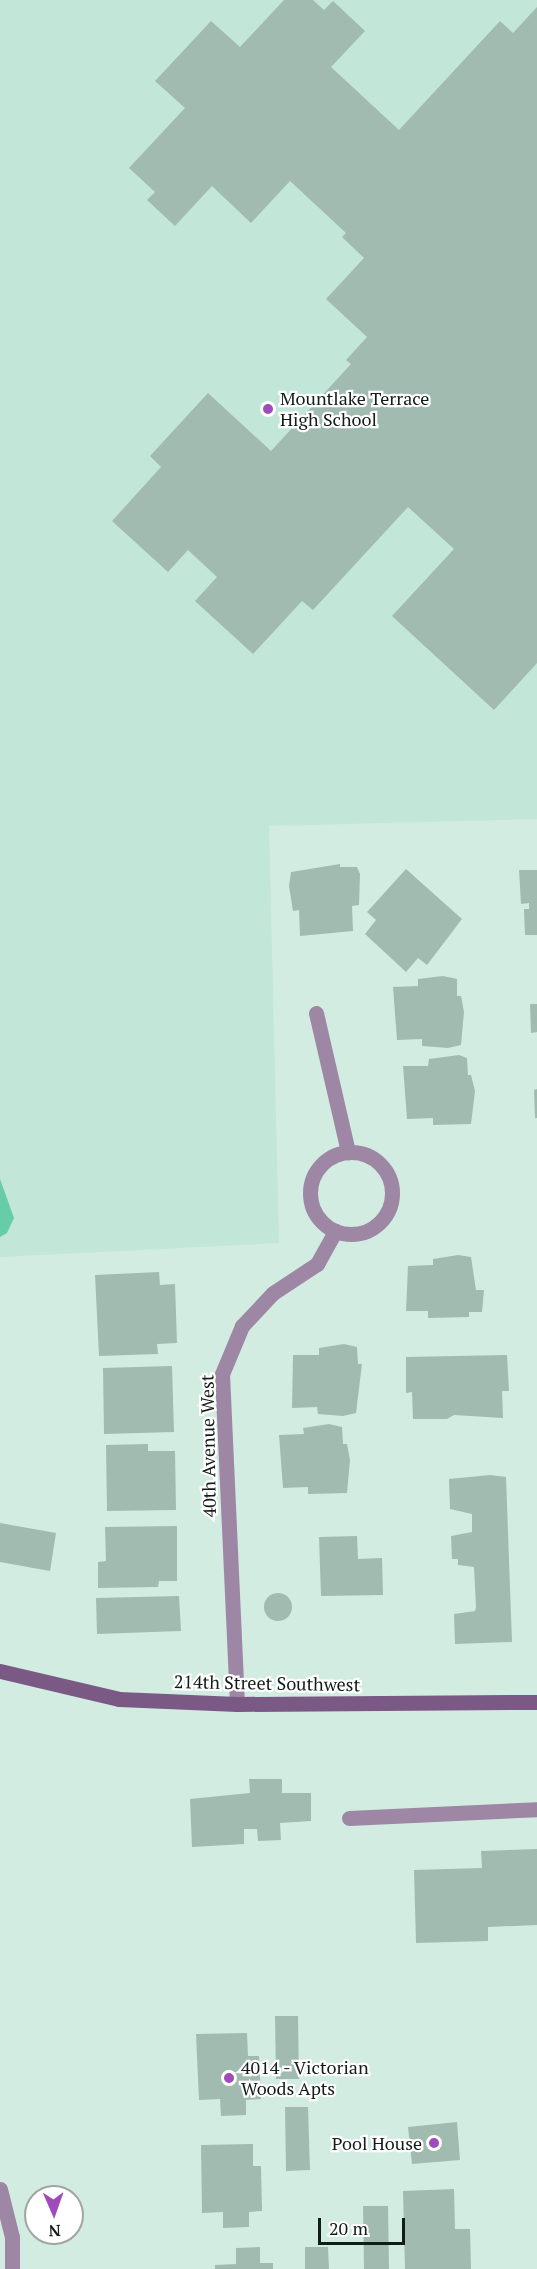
<!DOCTYPE html>
<style>
body{margin:0}
#map{position:relative;width:537px;height:2269px;overflow:hidden;background:#d2ece1;font-family:"PT Serif",serif}
div>[style]{position:absolute}
[style*='--x']{left:calc(var(--x)*1px);top:calc(var(--y)*1px);width:calc(var(--w)*1px);rotate:calc(var(--a)*1deg)}
.built>*{inset:0;background:#c2e6d7}
.water>*{inset:0;background:#67cca8}
.building>*{inset:0;background:#a1bbb0}
.round{border-radius:50%}
.street>*{height:15px;margin:-7.5px;padding:0 7.5px;transform-origin:7.5px;border-radius:7.5px;background:#9d87a4}
.street>.ring{margin:-7.5px;padding:0;box-sizing:content-box;background:none;border:15px solid #9d87a4;border-radius:50%}
.secondary>*{height:15px;margin:-7.5px;padding:0 7.5px;transform-origin:7.5px;border-radius:7.5px;background:#7a5a84}
.dots>*{width:16px;height:16px;translate:-50% -50%;box-sizing:border-box;border:3px solid #fff;border-radius:50%}
span{translate:-50% -50%;white-space:nowrap;text-align:center;line-height:1.15;-webkit-text-stroke:4.5px #fff;paint-order:stroke}
.poi-label{font-size:18px;color:#121c18}
.left{translate:0 -50%;text-align:left}
.right{translate:-100% -50%;text-align:right}
.street-label{font-size:18px;color:#121c18}
.north{position:absolute;left:24px;top:2185px;width:60px;height:60px;box-sizing:border-box;background:#fff;border:2px solid #a0a4a3;border-radius:50%;rotate:178deg;font-size:16px;font-weight:700;line-height:24px;text-align:center;color:#121c18}
.north::after{content:'';display:block;margin:auto;width:21px;height:27px;background:#9f4bb9;clip-path:polygon(50% 0,100% 100%,50% 72%,0 100%)}
.scale{position:absolute;left:318px;top:2218px;width:87px;height:27px;box-sizing:border-box;border:3px solid #121c18;border-top:0;padding-left:8px;font-size:18px;line-height:21px;white-space:nowrap;color:#121c18;-webkit-text-stroke:4px #fff;paint-order:stroke}
</style>
<div id="map">
<div class="built">
<i style="clip-path:polygon(0 0,537px 0,537px 819px,269px 826px,279px 1243px,0 1257px)"></i>
</div>
<div class="water">
<i style="clip-path:polygon(0 1179px,14px 1218px,7px 1233px,0 1237px)"></i>
</div>
<div class="building">
<i style="clip-path:polygon(284px 0,313px 0,324px 10px,333px 1px,365px 31px,331px 67px,399px 130px,500px 21px,513px 33px,537px 7px,537px 663px,494px 710px,392px 616px,454px 549px,408px 507px,313px 610px,302px 601px,253px 654px,195px 601px,217px 577px,188px 550px,168px 572px,112px 521px,161px 467px,150px 456px,208px 393px,271px 451px,351px 364px,346px 360px,367px 337px,326px 299px,364px 258px,342px 237px,346px 233px,290px 181px,251px 223px,212px 186px,175px 226px,147px 200px,155px 192px,129px 168px,185px 108px,155px 81px,211px 21px,240px 47px)"></i>
<i style="clip-path:polygon(340px 864px,340px 867px,357px 867px,360px 874px,359px 905px,352px 906px,353px 931px,300px 936px,299px 910px,293px 911px,289px 886px,291px 872px)"></i>
<i style="clip-path:polygon(406px 869px,462px 919px,427px 965px,418px 958px,406px 972px,365px 934px,376px 920px,367px 912px)"></i>
<i style="clip-path:polygon(519px 870px,537px 870px,537px 935px,525px 935px,524px 909px,529px 909px,529px 903px,521px 904px)"></i>
<i style="clip-path:polygon(443px 976px,457px 979px,457px 996px,461px 996px,464px 1012px,461px 1045px,448px 1048px,422px 1046px,422px 1039px,397px 1040px,393px 987px,418px 986px,418px 979px)"></i>
<i style="clip-path:polygon(530px 1004px,537px 1004px,537px 1032px,531px 1033px)"></i>
<i style="clip-path:polygon(459px 1055px,467px 1058px,468px 1075px,471px 1075px,475px 1091px,471px 1124px,433px 1125px,433px 1118px,407px 1119px,403px 1066px,428px 1066px,429px 1059px)"></i>
<i style="clip-path:polygon(537px 1089px,537px 1118px,535px 1118px,534px 1090px)"></i>
<i style="clip-path:polygon(458px 1255px,471px 1257px,476px 1290px,484px 1290px,482px 1312px,469px 1312px,469px 1317px,428px 1318px,428px 1311px,406px 1311px,408px 1266px,433px 1265px,433px 1259px)"></i>
<i style="clip-path:polygon(159px 1272px,160px 1285px,175px 1284px,177px 1343px,157px 1344px,158px 1354px,99px 1356px,95px 1275px)"></i>
<i style="clip-path:polygon(344px 1344px,357px 1347px,358px 1364px,362px 1364px,356px 1413px,343px 1416px,318px 1414px,317px 1407px,292px 1408px,293px 1355px,319px 1355px,319px 1348px)"></i>
<i style="clip-path:polygon(507px 1355px,509px 1391px,502px 1391px,503px 1418px,454px 1415px,447px 1419px,413px 1419px,412px 1392px,406px 1393px,406px 1357px)"></i>
<i style="clip-path:polygon(172px 1366px,174px 1432px,104px 1434px,103px 1368px)"></i>
<i style="clip-path:polygon(329px 1424px,342px 1427px,343px 1444px,347px 1444px,350px 1460px,347px 1493px,308px 1494px,308px 1487px,283px 1488px,279px 1435px,304px 1434px,303px 1428px)"></i>
<i style="clip-path:polygon(148px 1444px,148px 1451px,175px 1451px,176px 1510px,107px 1511px,106px 1445px)"></i>
<i style="clip-path:polygon(490px 1475px,506px 1477px,512px 1642px,455px 1644px,454px 1614px,475px 1611px,476px 1607px,474px 1567px,458px 1565px,458px 1559px,452px 1559px,451px 1536px,472px 1532px,472px 1514px,450px 1509px,449px 1479px)"></i>
<i style="clip-path:polygon(0 1523px,56px 1533px,50px 1571px,0 1562px)"></i>
<i style="clip-path:polygon(177px 1526px,177px 1581px,159px 1581px,158px 1587px,98px 1588px,98px 1562px,106px 1561px,105px 1527px)"></i>
<i style="clip-path:polygon(357px 1536px,358px 1559px,382px 1558px,383px 1595px,321px 1596px,319px 1537px)"></i>
<i class="round" style="left:264px;top:1593px;width:28px;height:28px"></i>
<i style="clip-path:polygon(179px 1596px,181px 1631px,97px 1634px,96px 1598px)"></i>
<i style="clip-path:polygon(249px 1779px,282px 1779px,282px 1793px,311px 1793px,311px 1821px,280px 1823px,281px 1840px,258px 1841px,257px 1829px,244px 1829px,244px 1844px,192px 1847px,190px 1799px,250px 1793px)"></i>
<i style="clip-path:polygon(537px 1849px,537px 1925px,488px 1927px,488px 1941px,416px 1943px,414px 1870px,482px 1868px,481px 1851px)"></i>
<i style="clip-path:polygon(275px 2016px,298px 2016px,299px 2079px,276px 2079px)"></i>
<i style="clip-path:polygon(247px 2033px,248px 2056px,259px 2056px,261px 2099px,246px 2100px,246px 2115px,221px 2116px,220px 2099px,199px 2100px,196px 2034px)"></i>
<i style="clip-path:polygon(285px 2107px,308px 2107px,310px 2170px,286px 2171px)"></i>
<i style="clip-path:polygon(457px 2122px,460px 2160px,412px 2164px,408px 2127px)"></i>
<i style="clip-path:polygon(253px 2144px,253px 2166px,261px 2166px,262px 2211px,249px 2212px,249px 2227px,223px 2228px,223px 2212px,202px 2213px,201px 2145px)"></i>
<i style="clip-path:polygon(454px 2189px,455px 2229px,470px 2229px,471px 2269px,405px 2269px,403px 2191px)"></i>
<i style="clip-path:polygon(363px 2206px,388px 2206px,389px 2269px,364px 2269px)"></i>
<i style="clip-path:polygon(260px 2247px,260px 2263px,273px 2263px,273px 2269px,215px 2269px,215px 2265px,236px 2264px,236px 2248px)"></i>
<i style="clip-path:polygon(305px 2247px,328px 2247px,329px 2269px,305px 2269px)"></i>
</div>
<div class="street">
<i style="--x:316;--y:1013;--w:143;--a:77"></i>
<i class="ring" style="left:310px;top:1152px;width:67px;height:67px"></i>
<i style="--x:237;--y:1704;--w:330;--a:-92.6"></i>
<i style="--x:222;--y:1374;--w:52;--a:-67.4"></i>
<i style="--x:242;--y:1326;--w:45;--a:-46.8"></i>
<i style="--x:273;--y:1293;--w:53;--a:-33.4"></i>
<i style="--x:317;--y:1264;--w:38;--a:-61"></i>
<i style="--x:349;--y:1818;--w:188;--a:-2.7"></i>
<i style="--x:0;--y:2189;--w:49;--a:76"></i>
<i style="--x:12;--y:2237;--w:32;--a:90"></i>
</div>
<div class="secondary">
<i style="--x:0;--y:1671;--w:122;--a:13.2"></i>
<i style="--x:119;--y:1699;--w:118;--a:2.4"></i>
<i style="--x:237;--y:1704;--w:300;--a:-0.4"></i>
</div>
<div class="dots">
<i style="left:268px;top:409px;background:#9f4bb9"></i>
<i style="left:229px;top:2078px;background:#9f4bb9"></i>
<i style="left:434px;top:2143px;background:#9f4bb9"></i>
</div>
<div class="poi-label">
<span class="left" style="left:280px;top:409px">Mountlake Terrace<br>High School</span>
<span class="left" style="left:241px;top:2078px">4014 - Victorian<br>Woods Apts</span>
<span class="right" style="left:422px;top:2143px">Pool House</span>
</div>
<div class="street-label">
<span style="left:208px;top:1446px;rotate:-91deg">40th Avenue West</span>
<span style="left:267px;top:1683px;rotate:1deg">214th Street Southwest</span>
</div>
<div class="north">N</div>
<div class="scale">20 m</div>
</div>
